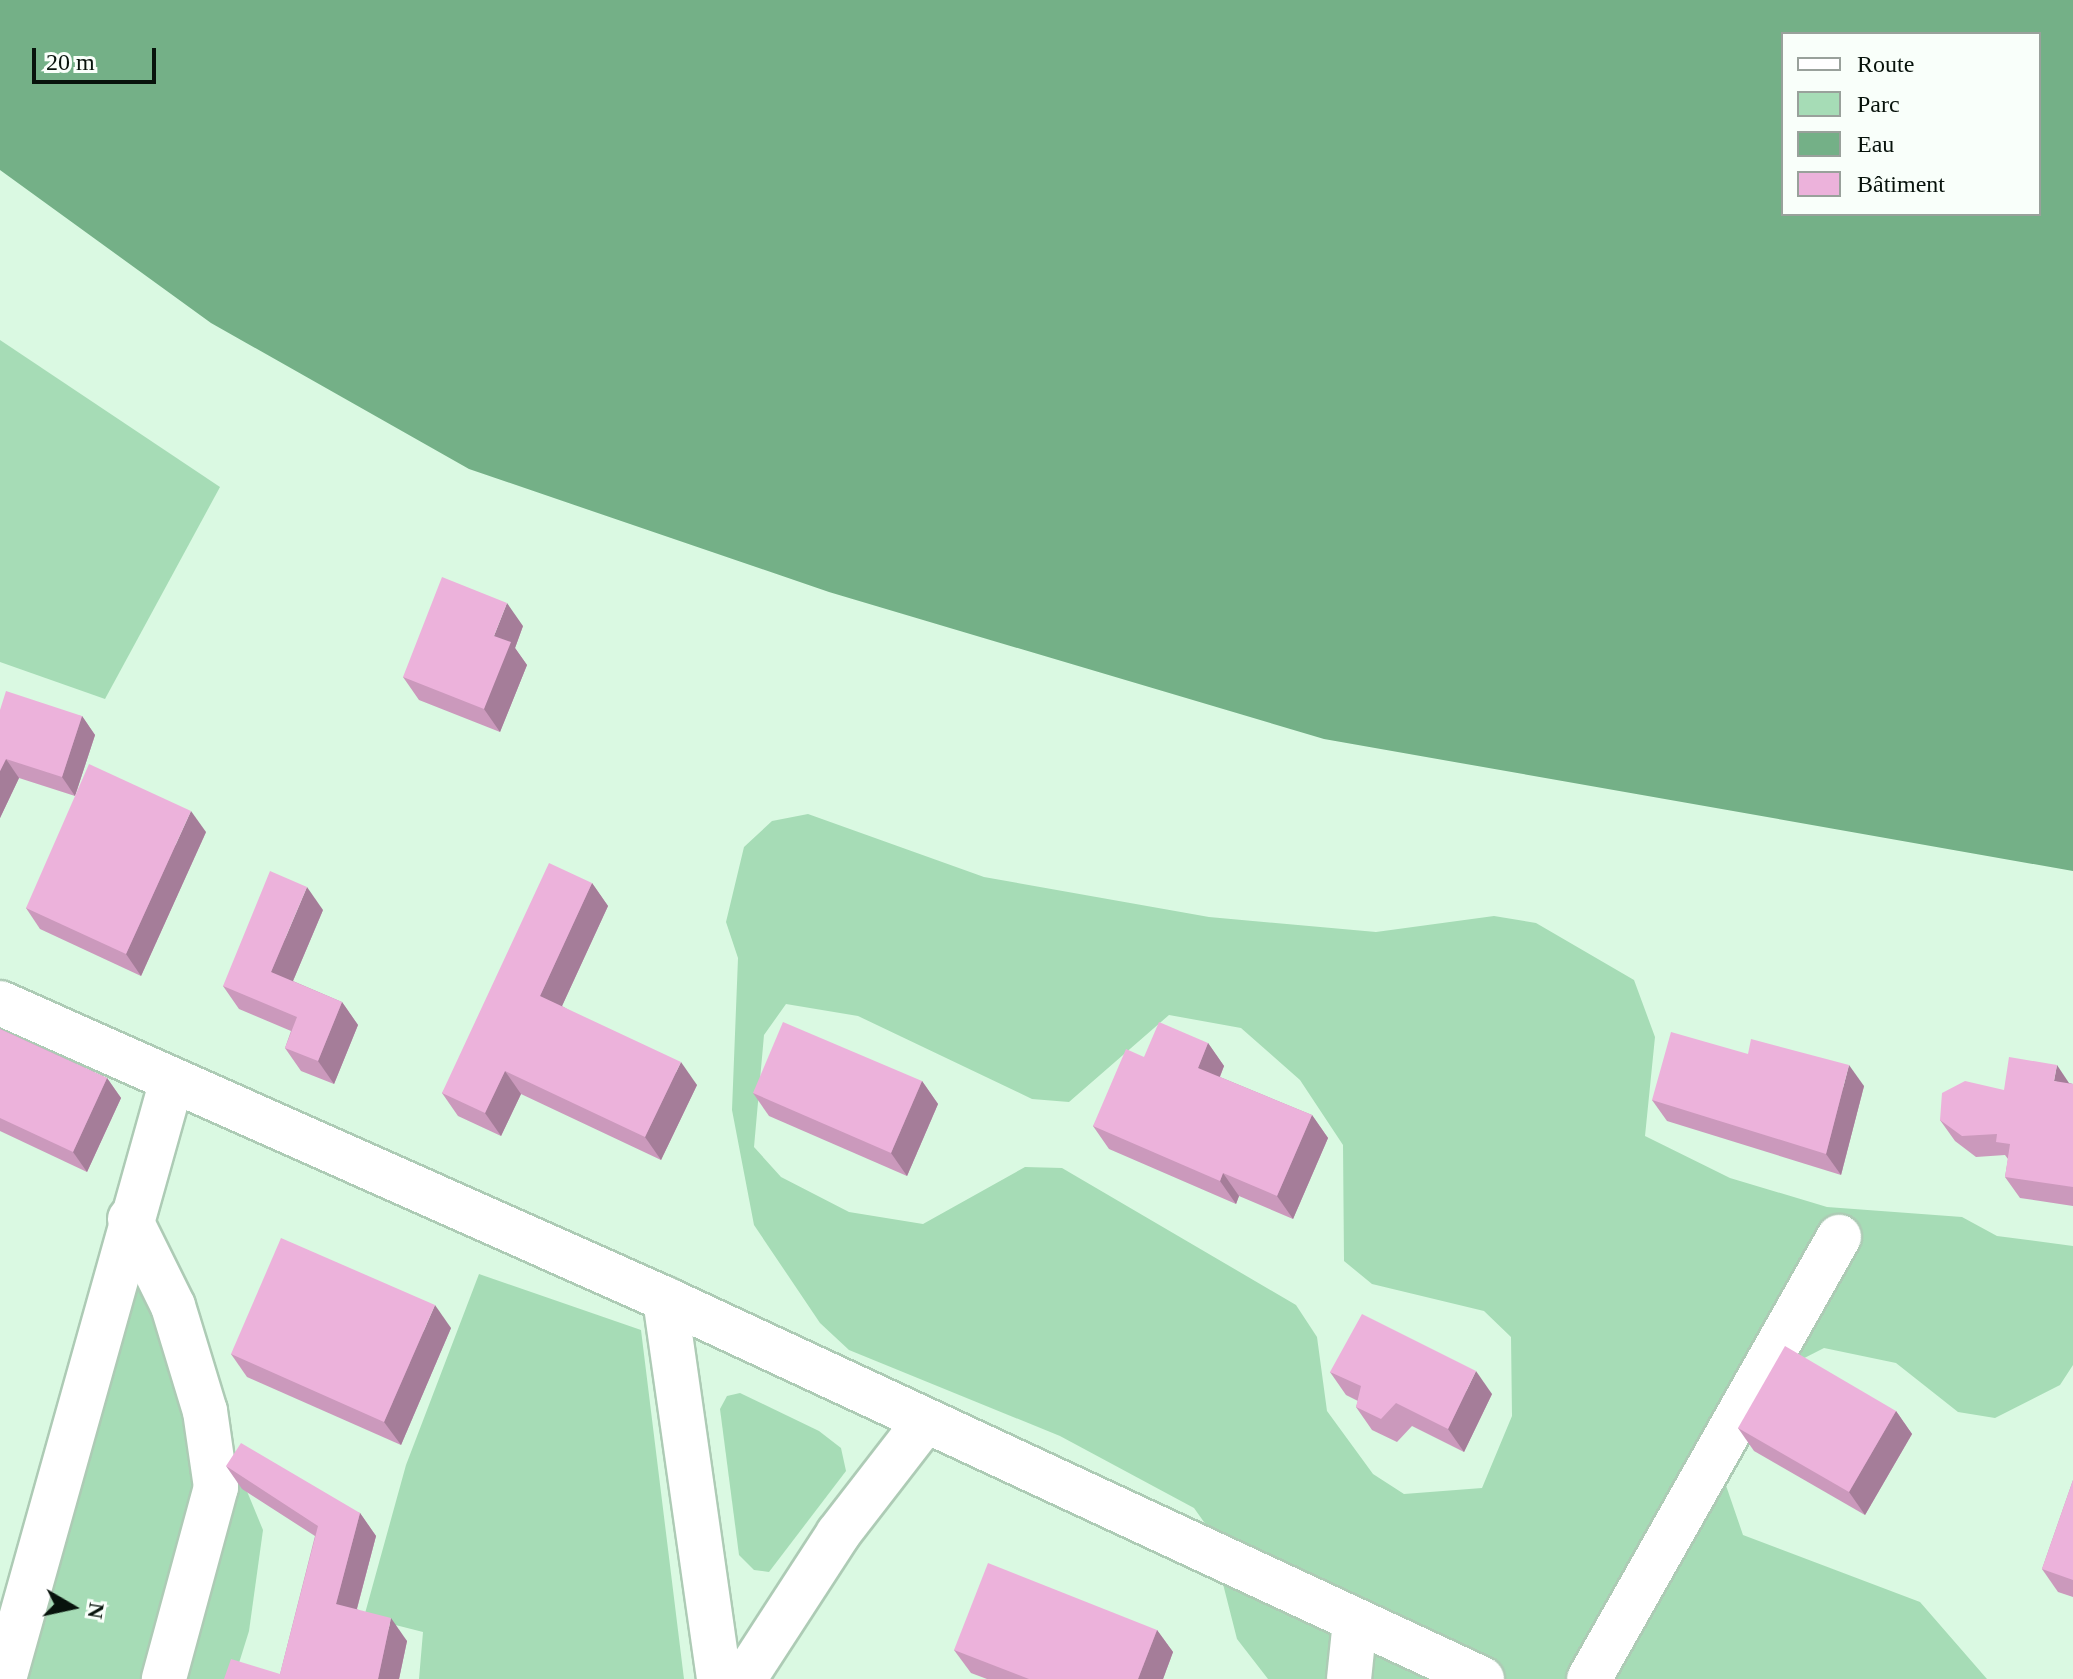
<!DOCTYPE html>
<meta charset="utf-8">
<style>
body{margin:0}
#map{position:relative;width:2073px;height:1679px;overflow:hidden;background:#daf9e2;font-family:"Times New Roman",serif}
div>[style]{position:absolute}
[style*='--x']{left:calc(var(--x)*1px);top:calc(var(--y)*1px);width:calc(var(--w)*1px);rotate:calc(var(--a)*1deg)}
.green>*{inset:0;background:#a6dcb6}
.water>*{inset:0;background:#74b087}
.roads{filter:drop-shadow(2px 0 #adcbb5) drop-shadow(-2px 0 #adcbb5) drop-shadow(0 2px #adcbb5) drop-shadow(0 -2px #adcbb5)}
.street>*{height:44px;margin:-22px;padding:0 22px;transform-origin:22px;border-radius:22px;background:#fff}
.secondary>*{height:44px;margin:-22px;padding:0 22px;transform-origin:22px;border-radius:22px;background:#fff}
.highway>*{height:44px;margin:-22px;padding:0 22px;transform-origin:22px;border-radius:22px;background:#fff}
.wall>*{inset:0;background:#cb99bc}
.shaded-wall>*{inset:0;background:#a57d99}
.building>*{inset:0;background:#ecb2db}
span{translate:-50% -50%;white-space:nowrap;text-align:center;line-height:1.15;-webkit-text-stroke:7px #f9fffa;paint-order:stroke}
.legend{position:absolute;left:1781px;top:32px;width:260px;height:184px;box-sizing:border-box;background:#f9fffa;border:2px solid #99a19b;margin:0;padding:10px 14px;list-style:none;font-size:24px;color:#08130c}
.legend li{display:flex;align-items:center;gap:16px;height:40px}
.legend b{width:40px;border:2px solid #99a19b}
.north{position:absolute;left:32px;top:1567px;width:80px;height:80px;-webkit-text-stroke:6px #f9fffa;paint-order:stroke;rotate:99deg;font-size:22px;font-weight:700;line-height:32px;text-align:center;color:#08130c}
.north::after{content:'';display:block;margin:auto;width:28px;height:36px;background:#08130c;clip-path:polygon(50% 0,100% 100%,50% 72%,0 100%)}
.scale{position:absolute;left:32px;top:48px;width:124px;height:36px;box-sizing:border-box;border:4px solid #08130c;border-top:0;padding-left:10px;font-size:24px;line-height:28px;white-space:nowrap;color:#08130c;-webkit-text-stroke:6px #f9fffa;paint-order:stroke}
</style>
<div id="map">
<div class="green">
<i style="clip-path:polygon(0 340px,220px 487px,105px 699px,0 662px)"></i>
<i style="clip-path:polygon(evenodd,808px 814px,984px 877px,1209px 917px,1376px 932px,1494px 916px,1536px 923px,1634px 980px,1655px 1037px,1645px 1136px,1730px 1178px,1827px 1207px,1962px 1217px,1997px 1236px,2073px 1246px,2073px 1365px,2060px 1385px,1995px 1418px,1958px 1412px,1896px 1363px,1824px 1348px,1738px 1392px,1720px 1468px,1743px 1535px,1920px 1602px,1987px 1679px,1268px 1679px,1237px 1639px,1209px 1529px,1194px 1508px,1060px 1436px,849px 1350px,820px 1323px,754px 1225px,732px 1110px,738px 958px,726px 922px,744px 847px,772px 821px,808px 814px,786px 1004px,858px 1016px,1032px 1099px,1069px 1102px,1169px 1015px,1241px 1028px,1300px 1080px,1343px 1145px,1344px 1261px,1372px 1284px,1484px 1311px,1511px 1337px,1512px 1416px,1482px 1488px,1404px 1494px,1373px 1474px,1327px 1411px,1317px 1337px,1296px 1305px,1062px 1168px,1025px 1167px,923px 1224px,849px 1212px,781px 1177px,754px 1147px,764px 1035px,786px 1004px)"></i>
<i style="clip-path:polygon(134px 1219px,263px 1530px,249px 1631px,234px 1679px,10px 1679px)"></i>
<i style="clip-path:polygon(479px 1274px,641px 1330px,684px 1679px,419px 1679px,423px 1632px,364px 1617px,406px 1465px)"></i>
<i style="clip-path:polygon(740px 1393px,819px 1431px,841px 1448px,846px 1471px,769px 1572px,754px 1570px,739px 1555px,720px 1409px,727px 1396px)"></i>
</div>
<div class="water">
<i style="clip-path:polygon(evenodd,0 0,2073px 0,2073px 871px,1324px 739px,829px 592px,469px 469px,211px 323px,0 170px,0 0,1783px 34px,2039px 34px,2039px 214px,1783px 214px,1783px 34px)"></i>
</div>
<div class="roads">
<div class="street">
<i style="--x:130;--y:1219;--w:97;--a:63.7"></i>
<i style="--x:173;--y:1306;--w:110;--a:73.1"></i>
<i style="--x:205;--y:1411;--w:77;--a:81.8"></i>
<i style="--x:216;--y:1487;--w:199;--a:105.2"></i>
<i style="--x:4;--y:1679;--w:622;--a:-74.33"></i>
<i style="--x:1349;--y:1679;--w:58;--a:-84.1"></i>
<i style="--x:1589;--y:1679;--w:508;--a:-60.51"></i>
</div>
<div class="secondary">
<i style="--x:665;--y:1299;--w:384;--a:81.9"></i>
<i style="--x:744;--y:1679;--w:173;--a:-57"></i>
<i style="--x:838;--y:1534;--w:139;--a:-52.3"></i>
</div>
<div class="highway">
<i style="--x:0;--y:1003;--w:728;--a:23.99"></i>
<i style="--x:665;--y:1299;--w:901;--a:24.94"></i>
</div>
</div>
<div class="wall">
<i style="clip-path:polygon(523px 626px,515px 648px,527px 665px,500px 732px,419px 700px,403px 677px)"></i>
<i style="clip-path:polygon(0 710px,82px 716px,95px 735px,75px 796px,19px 778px,0 818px)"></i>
<i style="clip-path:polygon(206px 832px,141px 976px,40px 929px,26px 908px)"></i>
<i style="clip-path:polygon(592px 883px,608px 906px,562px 1006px,697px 1085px,661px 1160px,521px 1094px,501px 1136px,458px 1116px,442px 1093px)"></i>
<i style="clip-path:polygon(323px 910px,293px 981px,342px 1002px,358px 1025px,334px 1084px,301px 1071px,285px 1048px,291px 1031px,239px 1009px,223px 986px)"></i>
<i style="clip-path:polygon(0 1029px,107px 1078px,121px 1098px,87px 1172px,0 1131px)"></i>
<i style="clip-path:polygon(1208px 1043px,1224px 1066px,1220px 1077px,1312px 1115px,1328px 1138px,1293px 1219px,1239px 1196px,1236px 1204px,1109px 1149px,1093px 1126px,1144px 1057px)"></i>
<i style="clip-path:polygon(922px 1081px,938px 1104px,907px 1176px,769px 1116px,753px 1093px)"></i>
<i style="clip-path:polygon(2070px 1083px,2073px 1084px,2073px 1206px,2020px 1198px,2005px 1177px,2008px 1159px,2005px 1155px,1976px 1157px,1955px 1141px,1940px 1120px,2004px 1090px)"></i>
<i style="clip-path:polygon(1864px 1086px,1841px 1175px,1667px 1121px,1652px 1100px)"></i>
<i style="clip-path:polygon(451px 1328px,401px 1445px,247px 1377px,231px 1354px)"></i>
<i style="clip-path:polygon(1330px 1372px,1492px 1394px,1464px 1452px,1412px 1426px,1397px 1442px,1372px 1430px,1356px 1407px,1358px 1401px,1346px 1395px)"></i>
<i style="clip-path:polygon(1896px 1411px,1912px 1434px,1865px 1515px,1754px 1451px,1738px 1428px)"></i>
<i style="clip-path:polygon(226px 1466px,360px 1513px,376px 1536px,357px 1609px,407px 1641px,399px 1679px,224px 1679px,280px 1674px,315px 1536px,242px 1489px)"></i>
<i style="clip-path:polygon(2073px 1480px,2073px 1597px,2058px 1592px,2042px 1569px)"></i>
<i style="clip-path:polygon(1157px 1630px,1173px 1652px,1163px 1679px,987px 1679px,971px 1673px,954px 1650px)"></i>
</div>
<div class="shaded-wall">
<i style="clip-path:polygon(507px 603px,523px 626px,515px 648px,527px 665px,500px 732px,484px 709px,494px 636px)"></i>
<i style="clip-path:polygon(82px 716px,95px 735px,75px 796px,62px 777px)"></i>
<i style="clip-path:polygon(6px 759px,19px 778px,0 818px,0 771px)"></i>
<i style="clip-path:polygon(191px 811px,206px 832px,141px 976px,126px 954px)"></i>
<i style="clip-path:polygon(592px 883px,608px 906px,556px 1019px,540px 996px)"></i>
<i style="clip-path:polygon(307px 887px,323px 910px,287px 995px,271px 972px)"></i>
<i style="clip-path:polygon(342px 1002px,358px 1025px,334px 1084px,318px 1061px)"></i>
<i style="clip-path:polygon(1208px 1043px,1224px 1066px,1214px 1091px,1198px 1068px)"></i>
<i style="clip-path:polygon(681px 1062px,697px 1085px,661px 1160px,645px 1137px)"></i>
<i style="clip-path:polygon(1849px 1065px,1864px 1086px,1841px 1175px,1826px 1154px)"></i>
<i style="clip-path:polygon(2057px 1065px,2071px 1086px,2054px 1081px)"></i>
<i style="clip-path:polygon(505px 1071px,521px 1094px,501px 1136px,485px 1113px)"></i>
<i style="clip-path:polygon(107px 1078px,121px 1098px,87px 1172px,73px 1152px)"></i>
<i style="clip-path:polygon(922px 1081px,938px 1104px,907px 1176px,891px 1153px)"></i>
<i style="clip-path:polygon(1312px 1115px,1328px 1138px,1293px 1219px,1277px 1196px)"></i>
<i style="clip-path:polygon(1223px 1173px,1239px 1196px,1236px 1204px,1220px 1181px)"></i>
<i style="clip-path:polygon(435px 1305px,451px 1328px,401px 1445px,384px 1422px)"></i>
<i style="clip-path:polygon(1476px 1371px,1492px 1394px,1464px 1452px,1448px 1429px)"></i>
<i style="clip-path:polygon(1896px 1411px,1912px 1434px,1865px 1515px,1849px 1492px)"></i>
<i style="clip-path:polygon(360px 1513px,376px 1536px,352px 1627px,336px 1604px)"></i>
<i style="clip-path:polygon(391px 1618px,407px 1641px,399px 1679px,378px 1679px)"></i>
<i style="clip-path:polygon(1157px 1630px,1173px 1652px,1163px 1679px,1138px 1679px)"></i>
</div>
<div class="building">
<i style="clip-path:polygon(442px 577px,507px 603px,494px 636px,511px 642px,484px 709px,403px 677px)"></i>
<i style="clip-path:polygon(6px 691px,82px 716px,62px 777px,6px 759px,0 771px,0 710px)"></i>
<i style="clip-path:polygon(89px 764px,191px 811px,126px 954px,26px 908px)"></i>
<i style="clip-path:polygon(549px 863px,592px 883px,540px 996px,681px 1062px,645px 1137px,505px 1071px,485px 1113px,442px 1093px)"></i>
<i style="clip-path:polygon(270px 871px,307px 887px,271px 972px,342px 1002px,318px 1061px,285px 1048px,297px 1017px,223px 986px)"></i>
<i style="clip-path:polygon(783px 1022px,922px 1081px,891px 1153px,753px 1093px)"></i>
<i style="clip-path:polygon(1159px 1022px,1208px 1043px,1198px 1068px,1312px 1115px,1277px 1196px,1223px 1173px,1220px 1181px,1093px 1126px,1126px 1049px,1144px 1057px)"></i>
<i style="clip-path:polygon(0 1029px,107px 1078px,73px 1152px,0 1118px)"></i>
<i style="clip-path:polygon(1671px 1032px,1748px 1054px,1751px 1039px,1849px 1065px,1826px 1154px,1652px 1100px)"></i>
<i style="clip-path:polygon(2009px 1057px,2057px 1065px,2054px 1081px,2073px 1084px,2073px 1187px,2005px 1177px,2010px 1144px,1996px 1142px,1997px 1134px,1962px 1136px,1940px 1120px,1942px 1093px,1965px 1081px,2004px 1090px)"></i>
<i style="clip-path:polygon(281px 1238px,435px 1305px,384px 1422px,231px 1354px)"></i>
<i style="clip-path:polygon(1362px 1314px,1476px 1371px,1448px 1429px,1396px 1403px,1381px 1419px,1356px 1407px,1361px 1386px,1330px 1372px)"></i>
<i style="clip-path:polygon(1785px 1346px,1896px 1411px,1849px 1492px,1738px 1428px)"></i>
<i style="clip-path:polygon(241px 1443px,360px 1513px,336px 1604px,391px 1618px,378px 1679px,224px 1679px,231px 1659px,280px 1674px,318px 1526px,226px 1466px)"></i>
<i style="clip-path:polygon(2073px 1480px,2073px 1580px,2042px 1569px)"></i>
<i style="clip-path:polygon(988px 1563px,1157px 1630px,1138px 1679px,1029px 1679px,954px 1650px)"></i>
</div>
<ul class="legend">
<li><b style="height:10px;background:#fff"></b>Route</li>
<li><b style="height:22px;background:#a6dcb6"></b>Parc</li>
<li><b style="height:22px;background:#74b087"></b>Eau</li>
<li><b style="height:22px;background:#ecb2db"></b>Bâtiment</li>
</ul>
<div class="north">N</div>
<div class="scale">20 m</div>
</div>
